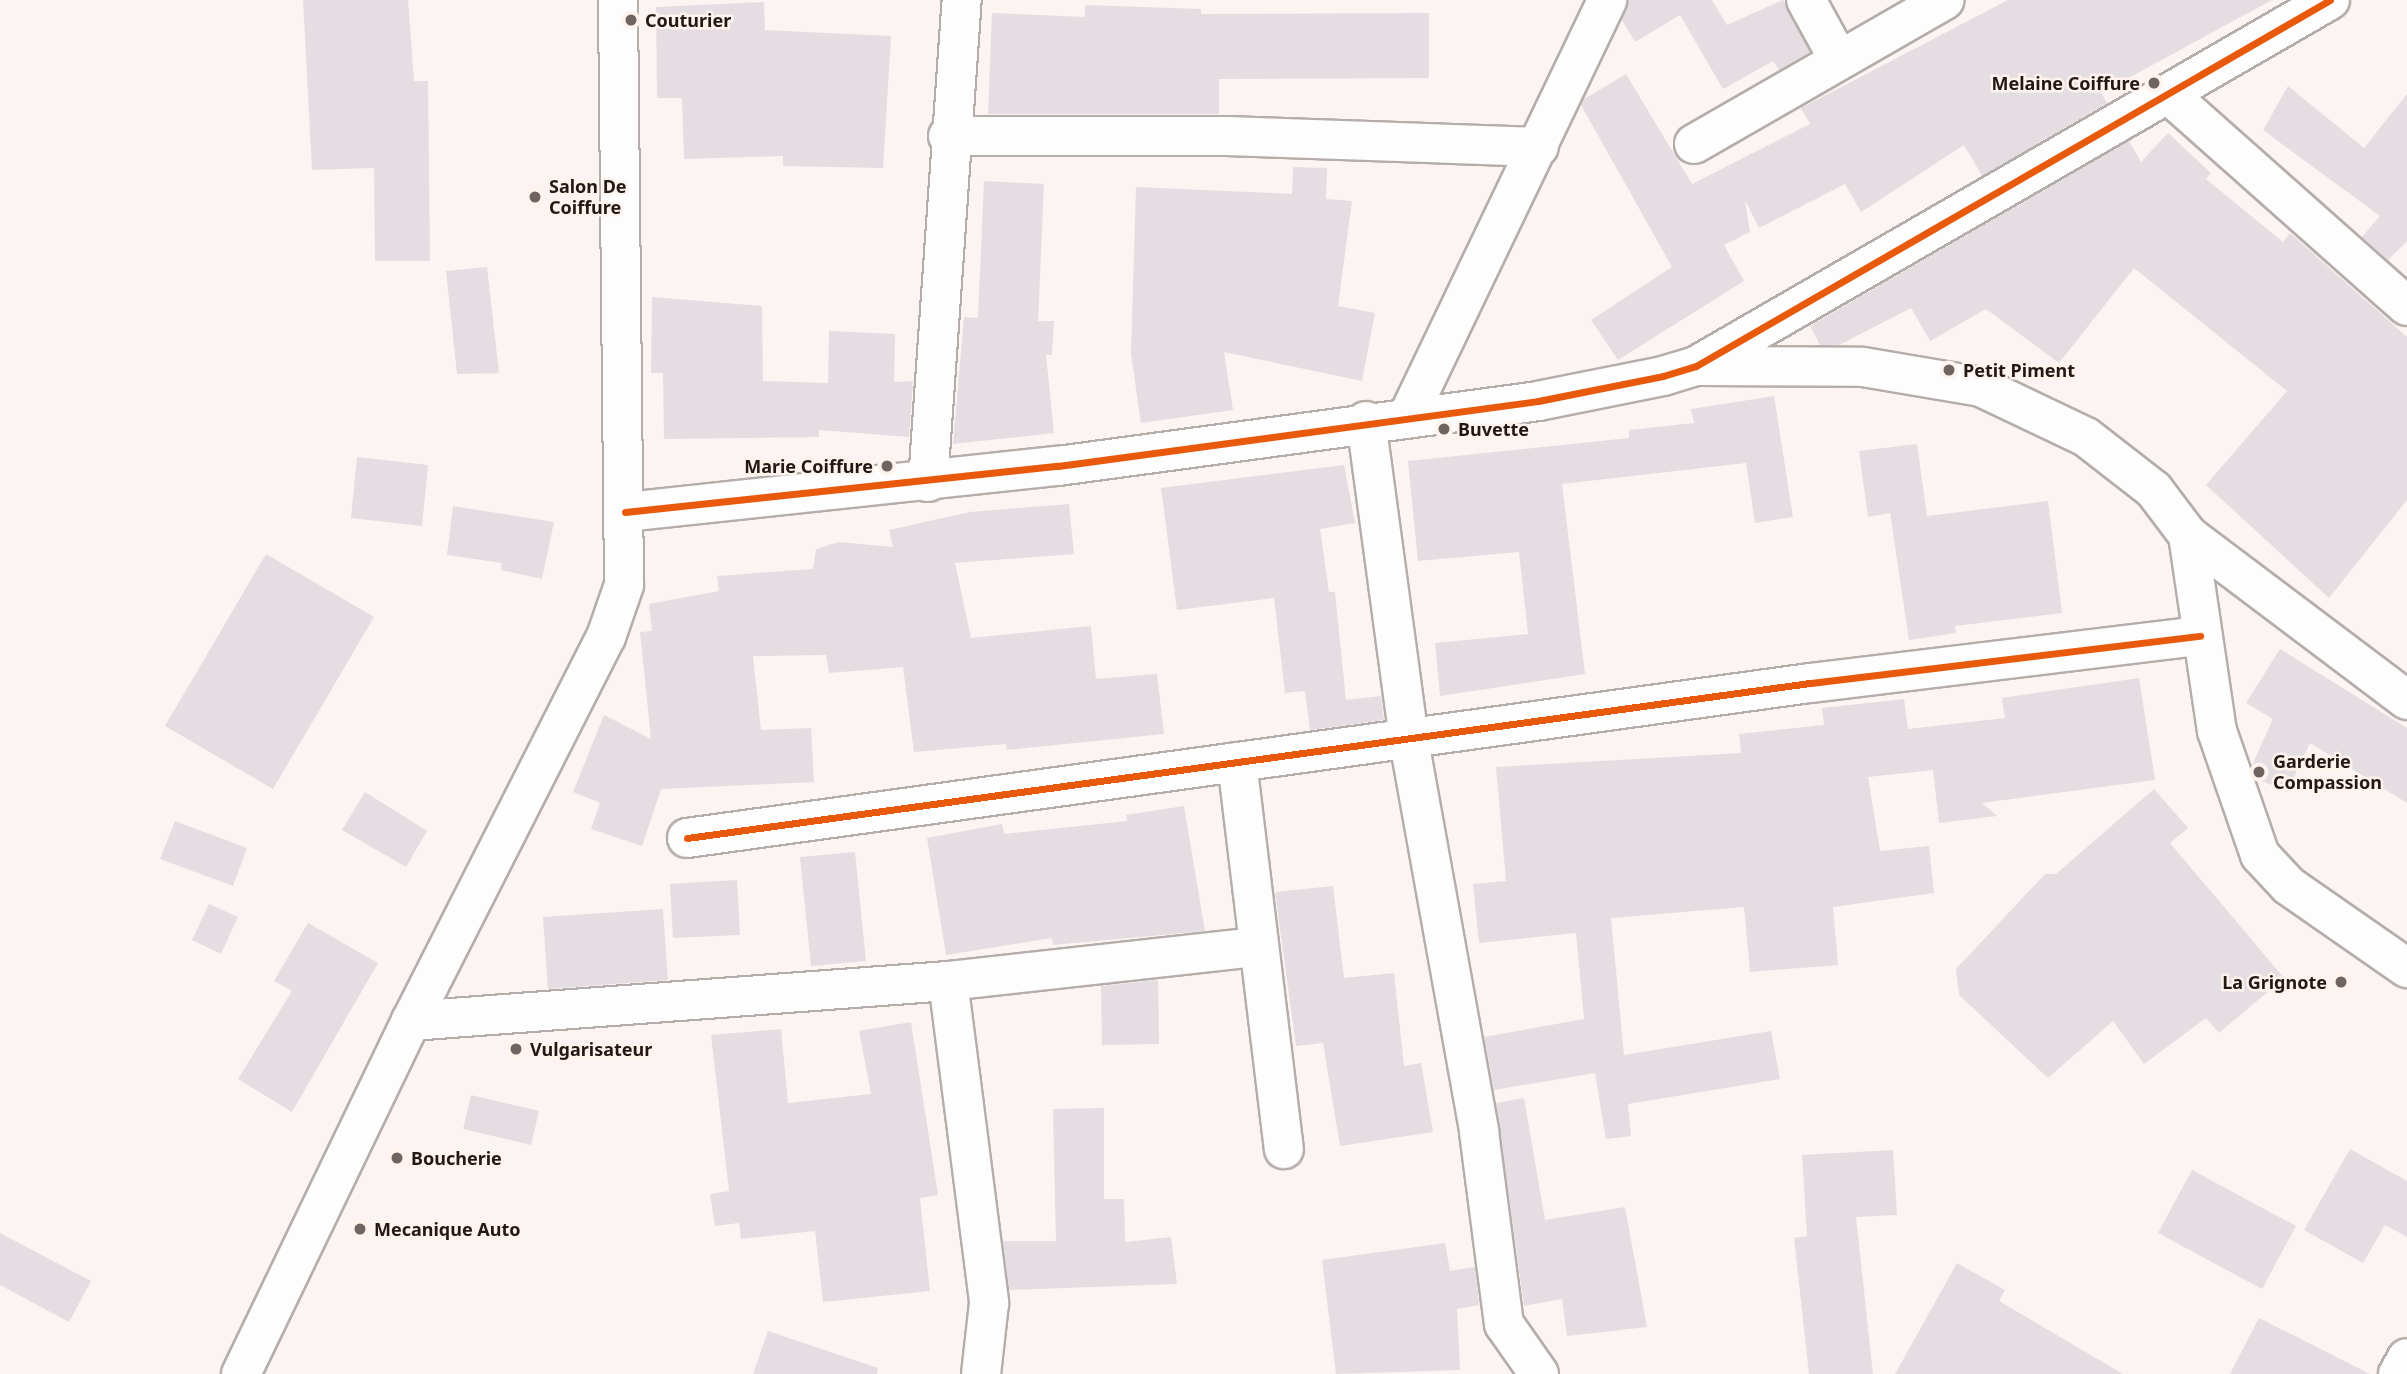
<!DOCTYPE html>
<style>
body{margin:0}
#map{position:relative;width:2407px;height:1374px;overflow:hidden;background:#fbf4f2;font-family:"Noto Sans",sans-serif}
div>[style]{position:absolute}
[style*='--x']{left:calc(var(--x)*1px);top:calc(var(--y)*1px);width:calc(var(--w)*1px);rotate:calc(var(--a)*1deg)}
.building>*{inset:0;background:#e4dee2}
.roads{filter:drop-shadow(2px 0 #b5adaa) drop-shadow(-2px 0 #b5adaa) drop-shadow(0 2px #b5adaa) drop-shadow(0 -2px #b5adaa)}
.minor>*{height:38px;margin:-19px;padding:0 19px;transform-origin:19px;border-radius:19px;background:#fefdfd}
.cycleway>*{height:7px;margin:-3.5px;padding:0 3.5px;transform-origin:3.5px;border-radius:3.5px;background:#e8590c}
.dots>*{width:19px;height:19px;translate:-50% -50%;box-sizing:border-box;border:4px solid #fff3ee;border-radius:50%}
span{translate:-50% -50%;white-space:nowrap;text-align:center;line-height:1.15;-webkit-text-stroke:5px #fff3ee;paint-order:stroke}
.poi-label{font-size:18px;color:#221814;font-weight:700}
.left{translate:0 -50%;text-align:left}
.right{translate:-100% -50%;text-align:right}
</style>
<div id="map">
<div class="building">
<i style="clip-path:polygon(303px 0,408px 0,414px 81px,428px 81px,430px 261px,375px 261px,374px 168px,312px 170px)"></i>
<i style="clip-path:polygon(1629px 0,1712px 0,1727px 25px,1783px 0,1810px 52px,1779px 70px,1773px 61px,1723px 89px,1680px 15px,1635px 42px,1622px 20px)"></i>
<i style="clip-path:polygon(2008px 0,2272px 0,2101px 93px,2107px 103px,1982px 176px,1964px 145px,1861px 212px,1845px 184px,1759px 228px,1745px 200px,1750px 232px,1724px 245px,1744px 281px,1618px 360px,1591px 320px,1672px 267px,1581px 105px,1584px 99px,1626px 74px,1692px 184px,1810px 124px,1801px 108px)"></i>
<i style="clip-path:polygon(764px 2px,765px 30px,891px 36px,883px 168px,783px 166px,783px 156px,684px 159px,682px 98px,657px 98px,656px 7px)"></i>
<i style="clip-path:polygon(1085px 5px,1201px 9px,1201px 14px,1429px 13px,1429px 78px,1219px 79px,1219px 114px,988px 114px,992px 13px,1085px 17px)"></i>
<i style="clip-path:polygon(2288px 86px,2364px 148px,2407px 94px,2407px 241px,2388px 260px,2362px 237px,2380px 216px,2263px 130px)"></i>
<i style="clip-path:polygon(2168px 133px,2211px 173px,2206px 179px,2283px 242px,2290px 233px,2407px 337px,2407px 500px,2329px 598px,2206px 485px,2287px 391px,2134px 268px,2059px 363px,1986px 309px,1930px 341px,1911px 308px,1839px 345px,1820px 345px,1810px 326px,2129px 141px,2141px 162px)"></i>
<i style="clip-path:polygon(1293px 167px,1327px 168px,1326px 199px,1352px 201px,1338px 306px,1375px 313px,1362px 381px,1224px 352px,1233px 410px,1141px 423px,1131px 354px,1136px 187px,1292px 194px)"></i>
<i style="clip-path:polygon(984px 181px,1044px 184px,1038px 321px,1054px 321px,1052px 355px,1046px 355px,1054px 433px,953px 444px,964px 317px,978px 318px)"></i>
<i style="clip-path:polygon(487px 267px,499px 373px,457px 374px,446px 271px)"></i>
<i style="clip-path:polygon(652px 297px,762px 306px,763px 381px,828px 383px,829px 331px,895px 334px,894px 382px,913px 381px,909px 437px,819px 430px,819px 437px,664px 439px,663px 373px,651px 373px)"></i>
<i style="clip-path:polygon(1774px 396px,1793px 517px,1755px 523px,1746px 463px,1562px 484px,1585px 674px,1440px 696px,1435px 643px,1528px 634px,1519px 552px,1418px 561px,1408px 461px,1629px 438px,1629px 430px,1694px 423px,1691px 409px)"></i>
<i style="clip-path:polygon(1917px 444px,1927px 516px,2048px 501px,2062px 613px,1955px 626px,1956px 633px,1909px 640px,1890px 513px,1868px 517px,1859px 451px)"></i>
<i style="clip-path:polygon(357px 457px,428px 465px,422px 526px,351px 518px)"></i>
<i style="clip-path:polygon(1344px 465px,1355px 523px,1320px 529px,1329px 592px,1335px 592px,1346px 700px,1381px 696px,1384px 720px,1310px 730px,1305px 691px,1285px 693px,1274px 598px,1177px 610px,1161px 488px)"></i>
<i style="clip-path:polygon(1069px 504px,1074px 554px,955px 563px,971px 638px,1091px 626px,1096px 679px,1157px 674px,1164px 734px,1007px 750px,1006px 744px,914px 752px,903px 667px,829px 673px,826px 655px,753px 656px,761px 730px,811px 728px,814px 782px,661px 789px,642px 846px,591px 829px,600px 803px,573px 792px,604px 715px,651px 739px,640px 632px,652px 631px,649px 604px,719px 591px,717px 576px,813px 569px,816px 549px,839px 542px,893px 547px,889px 530px,970px 512px)"></i>
<i style="clip-path:polygon(453px 506px,554px 522px,542px 579px,501px 570px,502px 563px,447px 555px)"></i>
<i style="clip-path:polygon(266px 554px,374px 617px,273px 789px,165px 726px)"></i>
<i style="clip-path:polygon(2280px 649px,2407px 728px,2407px 803px,2310px 743px,2287px 792px,2256px 778px,2252px 765px,2273px 719px,2246px 703px)"></i>
<i style="clip-path:polygon(2139px 678px,2155px 780px,1982px 803px,1997px 816px,1939px 823px,1933px 770px,1868px 777px,1880px 851px,1929px 846px,1934px 893px,1833px 907px,1838px 965px,1750px 972px,1744px 907px,1611px 918px,1624px 1055px,1771px 1031px,1780px 1079px,1628px 1104px,1631px 1136px,1606px 1139px,1595px 1073px,1494px 1090px,1484px 1037px,1584px 1019px,1576px 933px,1479px 943px,1473px 884px,1506px 881px,1496px 767px,1741px 753px,1739px 734px,1824px 725px,1822px 708px,1904px 699px,1908px 729px,2005px 718px,2002px 698px)"></i>
<i style="clip-path:polygon(2154px 789px,2188px 828px,2170px 843px,2284px 978px,2219px 1033px,2206px 1018px,2144px 1064px,2113px 1021px,2048px 1078px,1959px 995px,1956px 969px,2045px 874px,2056px 874px)"></i>
<i style="clip-path:polygon(365px 792px,427px 831px,406px 867px,342px 830px)"></i>
<i style="clip-path:polygon(1184px 806px,1205px 931px,1053px 945px,1052px 938px,946px 955px,927px 838px,1002px 824px,1004px 834px,1127px 821px,1126px 815px)"></i>
<i style="clip-path:polygon(175px 821px,247px 848px,233px 886px,160px 859px)"></i>
<i style="clip-path:polygon(855px 852px,866px 961px,811px 966px,800px 857px)"></i>
<i style="clip-path:polygon(737px 880px,740px 935px,673px 938px,670px 884px)"></i>
<i style="clip-path:polygon(1333px 886px,1344px 978px,1394px 973px,1404px 1066px,1421px 1063px,1433px 1132px,1340px 1146px,1323px 1043px,1296px 1046px,1275px 892px)"></i>
<i style="clip-path:polygon(209px 904px,238px 917px,221px 954px,192px 940px)"></i>
<i style="clip-path:polygon(663px 909px,668px 980px,548px 989px,543px 917px)"></i>
<i style="clip-path:polygon(308px 923px,378px 963px,292px 1112px,238px 1079px,292px 991px,274px 981px)"></i>
<i style="clip-path:polygon(1158px 980px,1159px 1044px,1102px 1045px,1101px 986px)"></i>
<i style="clip-path:polygon(911px 1022px,938px 1195px,920px 1198px,930px 1291px,823px 1302px,815px 1231px,741px 1239px,739px 1223px,715px 1226px,710px 1194px,729px 1191px,711px 1035px,781px 1029px,788px 1103px,871px 1094px,859px 1031px)"></i>
<i style="clip-path:polygon(471px 1095px,539px 1111px,531px 1145px,463px 1129px)"></i>
<i style="clip-path:polygon(1524px 1098px,1545px 1220px,1625px 1207px,1647px 1327px,1567px 1336px,1562px 1299px,1524px 1306px,1496px 1103px)"></i>
<i style="clip-path:polygon(1104px 1108px,1104px 1199px,1124px 1199px,1125px 1242px,1171px 1237px,1177px 1284px,1009px 1290px,1003px 1241px,1056px 1241px,1053px 1109px)"></i>
<i style="clip-path:polygon(2350px 1149px,2407px 1181px,2407px 1237px,2385px 1225px,2363px 1263px,2304px 1230px)"></i>
<i style="clip-path:polygon(1893px 1150px,1897px 1215px,1856px 1217px,1873px 1374px,1809px 1374px,1794px 1238px,1807px 1236px,1802px 1155px)"></i>
<i style="clip-path:polygon(2192px 1170px,2296px 1226px,2262px 1289px,2158px 1233px)"></i>
<i style="clip-path:polygon(0 1233px,91px 1281px,69px 1322px,0 1285px)"></i>
<i style="clip-path:polygon(1445px 1243px,1450px 1271px,1475px 1267px,1479px 1305px,1457px 1309px,1460px 1370px,1336px 1374px,1322px 1260px)"></i>
<i style="clip-path:polygon(1957px 1263px,2005px 1290px,1999px 1301px,2123px 1374px,1895px 1374px)"></i>
<i style="clip-path:polygon(2259px 1318px,2370px 1374px,2230px 1374px)"></i>
<i style="clip-path:polygon(768px 1331px,878px 1368px,877px 1374px,753px 1374px)"></i>
</div>
<div class="roads">
<div class="minor">
<i style="--x:1806;--y:0;--w:68;--a:61.2"></i>
<i style="--x:2168;--y:94;--w:319;--a:41.6"></i>
<i style="--x:948;--y:136;--w:279;--a:0"></i>
<i style="--x:1227;--y:136;--w:312;--a:2"></i>
<i style="--x:1694;--y:144;--w:289;--a:-29.9"></i>
<i style="--x:1699;--y:366;--w:164;--a:0.3"></i>
<i style="--x:1863;--y:367;--w:120;--a:9.6"></i>
<i style="--x:1981;--y:387;--w:116;--a:25.5"></i>
<i style="--x:2086;--y:437;--w:86;--a:37.9"></i>
<i style="--x:2154;--y:490;--w:56;--a:52.9"></i>
<i style="--x:2188;--y:535;--w:198;--a:81.6"></i>
<i style="--x:2217;--y:731;--w:131;--a:70.9"></i>
<i style="--x:2260;--y:855;--w:42;--a:46.9"></i>
<i style="--x:2289;--y:886;--w:144;--a:34.8"></i>
<i style="--x:1409;--y:414;--w:459;--a:-64.4"></i>
<i style="--x:1366;--y:421;--w:323;--a:82.3"></i>
<i style="--x:1409;--y:741;--w:397;--a:79.8"></i>
<i style="--x:1479;--y:1132;--w:194;--a:82.6"></i>
<i style="--x:1504;--y:1324;--w:61;--a:55"></i>
<i style="--x:928;--y:482;--w:483;--a:-86"></i>
<i style="--x:625;--y:512;--w:435;--a:-6.1"></i>
<i style="--x:1058;--y:466;--w:484;--a:-7.7"></i>
<i style="--x:1538;--y:401;--w:127;--a:-11.3"></i>
<i style="--x:1663;--y:376;--w:34;--a:-17"></i>
<i style="--x:1696;--y:366;--w:732;--a:-30"></i>
<i style="--x:2188;--y:535;--w:274;--a:37"></i>
<i style="--x:1237;--y:762;--w:390;--a:83.1"></i>
<i style="--x:687;--y:838;--w:1134;--a:-7.86"></i>
<i style="--x:1810;--y:683;--w:393;--a:-6.9"></i>
<i style="--x:948;--y:981;--w:325;--a:82.7"></i>
<i style="--x:989;--y:1303;--w:71;--a:96.4"></i>
<i style="--x:411;--y:1021;--w:538;--a:-4.26"></i>
<i style="--x:948;--y:981;--w:310;--a:-6.3"></i>
<i style="--x:241;--y:1374;--w:392;--a:-64.3"></i>
<i style="--x:411;--y:1021;--w:431;--a:-63.1"></i>
<i style="--x:606;--y:637;--w:55;--a:-70.9"></i>
<i style="--x:624;--y:585;--w:585;--a:-90.59"></i>
<i style="--x:2398;--y:1374;--w:18;--a:-61"></i>
</div>
</div>
<div class="cycleway">
<i style="--x:625;--y:512;--w:435;--a:-6.1"></i>
<i style="--x:1058;--y:466;--w:484;--a:-7.7"></i>
<i style="--x:1538;--y:401;--w:127;--a:-11.3"></i>
<i style="--x:1663;--y:376;--w:34;--a:-17"></i>
<i style="--x:1696;--y:366;--w:732;--a:-30"></i>
<i style="--x:687;--y:838;--w:1134;--a:-7.86"></i>
<i style="--x:1810;--y:683;--w:393;--a:-6.9"></i>
</div>
<div class="dots">
<i style="left:631px;top:20px;background:#6e6562"></i>
<i style="left:2154px;top:83px;background:#6e6562"></i>
<i style="left:535px;top:197px;background:#6e6562"></i>
<i style="left:1949px;top:370px;background:#6e6562"></i>
<i style="left:1444px;top:429px;background:#6e6562"></i>
<i style="left:887px;top:466px;background:#6e6562"></i>
<i style="left:2259px;top:772px;background:#6e6562"></i>
<i style="left:2341px;top:982px;background:#6e6562"></i>
<i style="left:516px;top:1049px;background:#6e6562"></i>
<i style="left:397px;top:1158px;background:#6e6562"></i>
<i style="left:360px;top:1229px;background:#6e6562"></i>
</div>
<div class="poi-label">
<span class="left" style="left:645px;top:20px">Couturier</span>
<span class="right" style="left:2140px;top:83px">Melaine Coiffure</span>
<span class="left" style="left:549px;top:197px">Salon De<br>Coiffure</span>
<span class="left" style="left:1963px;top:370px">Petit Piment</span>
<span class="left" style="left:1458px;top:429px">Buvette</span>
<span class="right" style="left:873px;top:466px">Marie Coiffure</span>
<span class="left" style="left:2273px;top:772px">Garderie<br>Compassion</span>
<span class="right" style="left:2327px;top:982px">La Grignote</span>
<span class="left" style="left:530px;top:1049px">Vulgarisateur</span>
<span class="left" style="left:411px;top:1158px">Boucherie</span>
<span class="left" style="left:374px;top:1229px">Mecanique Auto</span>
</div>
</div>
